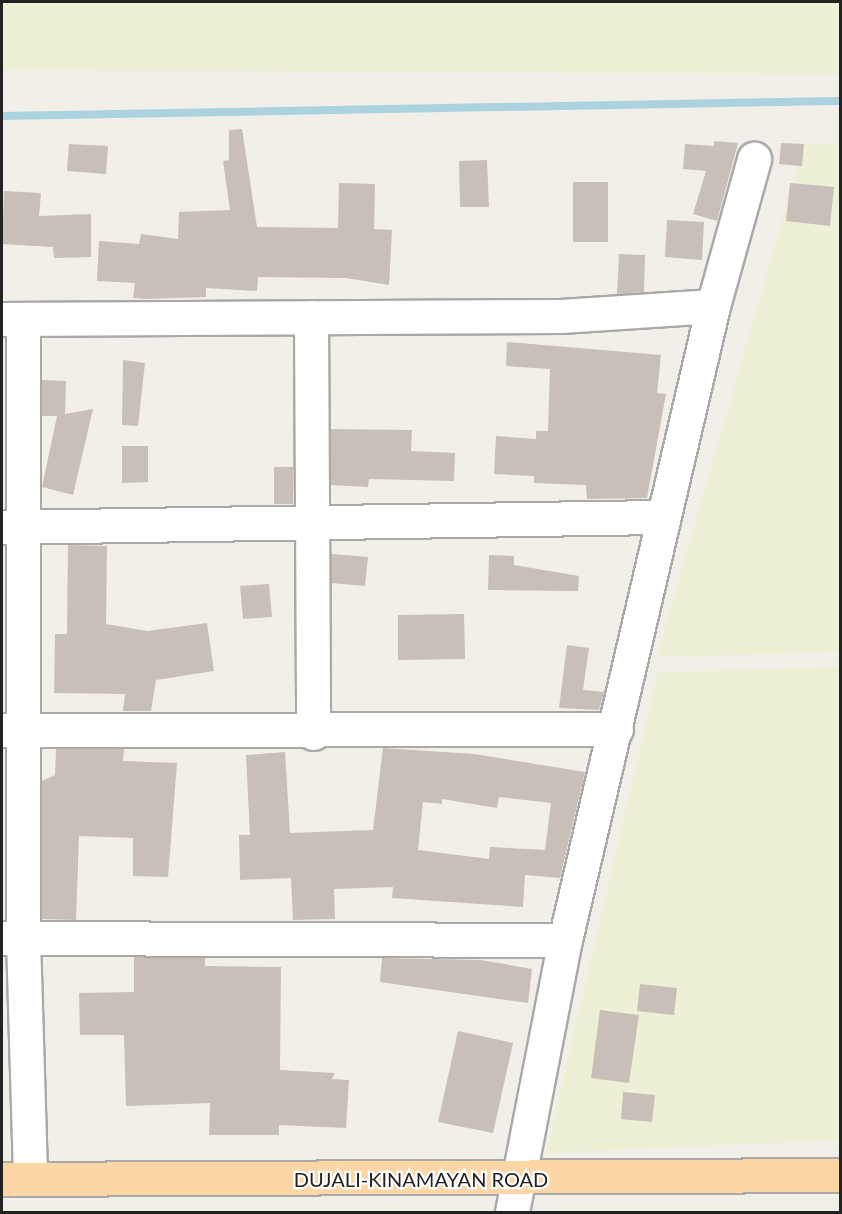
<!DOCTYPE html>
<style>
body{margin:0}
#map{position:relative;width:842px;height:1214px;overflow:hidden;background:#f2efe9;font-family:Lato,sans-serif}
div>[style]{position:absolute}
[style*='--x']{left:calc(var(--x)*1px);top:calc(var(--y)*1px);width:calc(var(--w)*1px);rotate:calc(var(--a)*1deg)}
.farmland>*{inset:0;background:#eef0d5}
.stream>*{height:8px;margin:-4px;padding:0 4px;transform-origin:4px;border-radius:4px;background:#aad3df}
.building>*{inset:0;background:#c7bfb8}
.roads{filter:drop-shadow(2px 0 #a9a9a9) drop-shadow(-2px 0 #a9a9a9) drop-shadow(0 2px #a9a9a9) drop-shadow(0 -2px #a9a9a9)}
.minor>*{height:33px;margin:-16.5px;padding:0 16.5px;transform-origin:16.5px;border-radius:16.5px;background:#fff}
.major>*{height:33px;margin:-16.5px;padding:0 16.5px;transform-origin:16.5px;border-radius:16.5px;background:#fcd6a4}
span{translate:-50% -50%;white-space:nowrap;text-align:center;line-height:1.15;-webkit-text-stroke:4.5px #fff;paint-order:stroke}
.street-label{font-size:20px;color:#222}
.frame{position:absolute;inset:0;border:3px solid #222;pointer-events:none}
</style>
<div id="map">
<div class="farmland">
<i style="clip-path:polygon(2px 2px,840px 2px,840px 74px,2px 70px)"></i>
<i style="clip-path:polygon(804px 144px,840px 145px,840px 652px,657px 657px)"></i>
<i style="clip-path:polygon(840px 667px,840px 1140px,546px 1153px,658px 672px)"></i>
</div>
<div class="stream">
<i style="--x:2;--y:116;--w:838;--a:-1.03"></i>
</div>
<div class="building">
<i style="clip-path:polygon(242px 129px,257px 227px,338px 228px,339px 183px,375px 184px,374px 229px,392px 230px,389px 285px,346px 278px,258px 277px,257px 291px,206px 288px,206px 297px,146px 299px,133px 298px,135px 283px,97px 281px,99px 241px,139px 244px,141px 234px,178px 239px,179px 212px,230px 210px,223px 161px,229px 160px,229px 130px)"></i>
<i style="clip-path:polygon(714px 141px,738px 143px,717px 221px,693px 214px,706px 171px,683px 169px,685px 144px,714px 146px)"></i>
<i style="clip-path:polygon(781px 143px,804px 144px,802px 166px,779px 164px)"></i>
<i style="clip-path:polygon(69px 144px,108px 146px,106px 174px,67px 171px)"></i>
<i style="clip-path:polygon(487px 160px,489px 207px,460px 207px,459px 161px)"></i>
<i style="clip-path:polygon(573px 182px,608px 182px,608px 242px,573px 242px)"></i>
<i style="clip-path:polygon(790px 183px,834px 187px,830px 226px,786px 221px)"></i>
<i style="clip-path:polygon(4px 191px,41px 193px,39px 216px,91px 214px,91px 257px,54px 258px,53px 247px,2px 244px)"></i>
<i style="clip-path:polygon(667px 220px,704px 222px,702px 260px,665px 257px)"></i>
<i style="clip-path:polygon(619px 254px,645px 255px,644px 292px,617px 294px)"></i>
<i style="clip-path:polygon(507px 342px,661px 355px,657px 393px,666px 394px,647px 498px,587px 499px,586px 485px,534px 483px,534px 476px,494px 474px,496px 436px,536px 439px,536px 431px,548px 431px,550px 369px,506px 366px)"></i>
<i style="clip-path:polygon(123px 360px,145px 363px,138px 426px,122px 425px)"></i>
<i style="clip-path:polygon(42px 380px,66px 381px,65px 414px,93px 409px,73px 495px,42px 487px,57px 416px,42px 416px)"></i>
<i style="clip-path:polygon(330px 429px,412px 430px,411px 451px,455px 453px,454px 481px,369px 479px,368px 487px,331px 485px)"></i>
<i style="clip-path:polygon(122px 446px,148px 446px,148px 482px,122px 483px)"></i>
<i style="clip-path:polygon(274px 467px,293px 467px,293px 504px,274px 504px)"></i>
<i style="clip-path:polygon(68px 545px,107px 546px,106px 624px,147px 631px,207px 623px,214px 671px,156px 680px,151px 711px,123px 711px,125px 694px,54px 693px,55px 634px,67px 634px)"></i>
<i style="clip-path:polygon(331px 554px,368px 557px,365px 586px,331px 583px)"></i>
<i style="clip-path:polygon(489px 555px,514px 556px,514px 565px,579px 576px,578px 591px,488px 590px)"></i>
<i style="clip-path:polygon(269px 584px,272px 617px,243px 619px,240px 586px)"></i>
<i style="clip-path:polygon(464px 614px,465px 659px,398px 660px,398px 615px)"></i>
<i style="clip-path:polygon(567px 645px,589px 648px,583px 690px,604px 692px,599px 710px,559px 708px)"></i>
<i style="clip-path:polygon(evenodd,383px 748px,474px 754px,585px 772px,560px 878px,525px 875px,523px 907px,392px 898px,393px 887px,334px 889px,335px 919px,293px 920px,291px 878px,240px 880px,239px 835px,250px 835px,246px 755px,285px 752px,290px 833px,373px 830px,383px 748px,499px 797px,551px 803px,545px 850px,490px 847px,489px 859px,418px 850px,423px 802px,442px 804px,442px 799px,497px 808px,499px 797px)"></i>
<i style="clip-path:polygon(56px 749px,124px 749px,123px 761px,177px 763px,168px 877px,133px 876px,133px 838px,79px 836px,76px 920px,42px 919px,42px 781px,55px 775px)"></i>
<i style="clip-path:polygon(134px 957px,205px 957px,205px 966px,281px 967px,280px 1070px,335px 1073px,332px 1079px,349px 1080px,346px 1128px,279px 1125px,279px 1135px,209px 1135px,210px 1103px,126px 1106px,124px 1035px,80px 1035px,79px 993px,134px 992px)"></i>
<i style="clip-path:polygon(382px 958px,481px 960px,532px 969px,528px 1003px,380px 982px)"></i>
<i style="clip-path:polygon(640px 984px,677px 988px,674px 1015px,637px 1011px)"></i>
<i style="clip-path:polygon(600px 1010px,639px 1015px,629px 1083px,591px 1078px)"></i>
<i style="clip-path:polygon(458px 1031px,513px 1043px,493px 1133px,438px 1122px)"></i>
<i style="clip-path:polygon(623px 1092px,655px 1095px,652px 1122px,621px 1119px)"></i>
</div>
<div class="roads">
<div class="minor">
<i style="--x:311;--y:317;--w:416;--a:89.7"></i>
<i style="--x:2;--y:319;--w:559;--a:-0.31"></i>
<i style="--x:561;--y:316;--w:152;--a:-3.8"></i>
<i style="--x:23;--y:319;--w:619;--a:90"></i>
<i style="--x:23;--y:938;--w:241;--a:88.3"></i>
<i style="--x:2;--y:527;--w:660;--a:-0.87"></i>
<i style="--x:3;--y:730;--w:613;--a:-0.09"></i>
<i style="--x:2;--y:938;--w:563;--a:0.2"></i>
<i style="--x:512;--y:1212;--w:277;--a:-79"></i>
<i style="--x:565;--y:940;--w:651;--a:-76.86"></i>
<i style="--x:713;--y:306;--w:153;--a:-74.4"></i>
</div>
<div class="major">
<i style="--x:2;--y:1179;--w:838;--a:-0.27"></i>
</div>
</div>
<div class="street-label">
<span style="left:421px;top:1179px">DUJALI-KINAMAYAN ROAD</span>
</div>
<div class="frame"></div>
</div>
